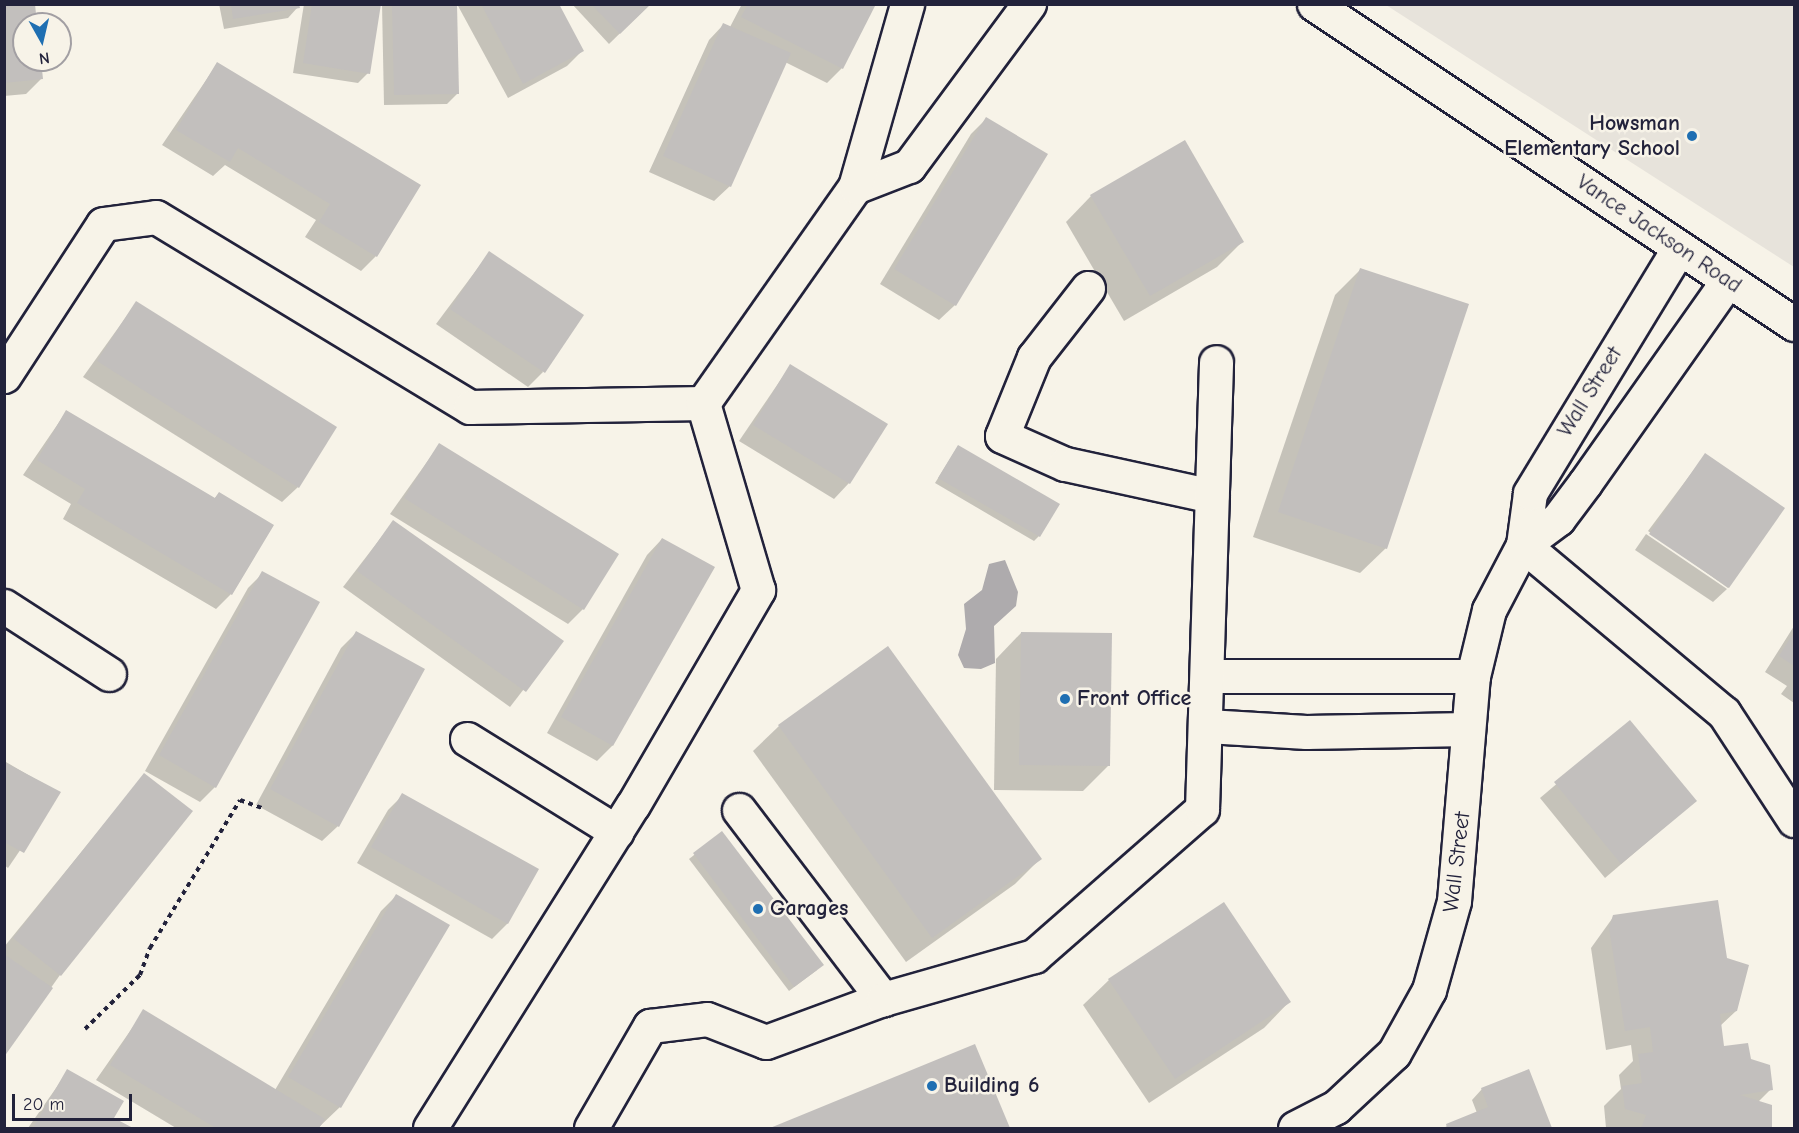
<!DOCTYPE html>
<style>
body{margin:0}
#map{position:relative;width:1799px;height:1133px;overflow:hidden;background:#f7f3e8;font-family:"Comic Neue",sans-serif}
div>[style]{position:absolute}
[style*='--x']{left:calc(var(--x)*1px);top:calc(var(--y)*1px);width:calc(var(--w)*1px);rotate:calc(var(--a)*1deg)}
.built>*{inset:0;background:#e7e3db}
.water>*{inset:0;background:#aeabad}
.shadow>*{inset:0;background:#0003}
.building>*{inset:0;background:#c2bfbd}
.path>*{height:4px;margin-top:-2px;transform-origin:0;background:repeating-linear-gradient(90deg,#22223b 0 4.5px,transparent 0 9px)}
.roads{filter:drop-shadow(2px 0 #22223b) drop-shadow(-2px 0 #22223b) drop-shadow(0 2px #22223b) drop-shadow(0 -2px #22223b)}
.minor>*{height:33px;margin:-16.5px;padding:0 16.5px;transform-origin:16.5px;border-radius:16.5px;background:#f7f3e8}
.major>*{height:33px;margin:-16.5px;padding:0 16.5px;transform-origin:16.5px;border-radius:16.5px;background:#f7f3e8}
.dots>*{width:16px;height:16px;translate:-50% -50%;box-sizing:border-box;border:3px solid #f7f3e8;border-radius:50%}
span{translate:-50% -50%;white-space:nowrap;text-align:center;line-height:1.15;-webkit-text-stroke:5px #f7f3e8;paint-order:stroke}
.poi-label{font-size:22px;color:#22223b;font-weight:700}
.right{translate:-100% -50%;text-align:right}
.left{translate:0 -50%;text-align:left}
.street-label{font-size:22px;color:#22223b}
.frame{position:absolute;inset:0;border:6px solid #22223b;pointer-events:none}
.north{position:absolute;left:12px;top:12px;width:60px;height:60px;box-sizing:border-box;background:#f7f3e8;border:2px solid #a29fa3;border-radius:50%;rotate:172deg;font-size:16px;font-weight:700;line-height:24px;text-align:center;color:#22223b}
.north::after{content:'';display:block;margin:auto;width:21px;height:27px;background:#1f6fb2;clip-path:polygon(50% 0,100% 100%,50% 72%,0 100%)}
.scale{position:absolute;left:12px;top:1094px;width:120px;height:27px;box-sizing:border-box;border:3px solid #22223b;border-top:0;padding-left:8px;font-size:18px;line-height:21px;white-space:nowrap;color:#22223b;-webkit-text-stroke:4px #f7f3e8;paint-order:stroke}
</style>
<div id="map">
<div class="built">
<i style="clip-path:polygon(1386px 5px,1794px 5px,1794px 267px)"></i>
</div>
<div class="water">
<i style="clip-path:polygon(1005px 560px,1018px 592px,1016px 606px,994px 626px,995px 663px,981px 669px,964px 668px,958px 655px,966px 629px,964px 604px,982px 590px,989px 564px)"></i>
</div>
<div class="shadow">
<i style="clip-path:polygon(4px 4px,36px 24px,24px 24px,24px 60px,39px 60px,41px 79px,26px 94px,4px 96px)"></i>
<i style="clip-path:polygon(219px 4px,298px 4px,298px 7px,288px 18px,224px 29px)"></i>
<i style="clip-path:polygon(304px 4px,379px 4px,368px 73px,358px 83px,293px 73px)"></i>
<i style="clip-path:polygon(382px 4px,456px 4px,458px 93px,447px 104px,384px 105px)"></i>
<i style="clip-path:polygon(457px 4px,557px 4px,582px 51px,567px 66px,508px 98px)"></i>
<i style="clip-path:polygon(572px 4px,650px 4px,609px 44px)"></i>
<i style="clip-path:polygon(742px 4px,874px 4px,842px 68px,827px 83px,785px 62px,730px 186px,714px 201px,649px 172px,709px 40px,724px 24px,730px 27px)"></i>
<i style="clip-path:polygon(217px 64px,376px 256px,361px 271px,305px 237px,316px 220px,225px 165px,213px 176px,162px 145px)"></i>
<i style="clip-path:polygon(986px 119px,955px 305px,939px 320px,880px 284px,971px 134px)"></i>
<i style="clip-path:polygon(1091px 196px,1242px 242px,1217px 267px,1124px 321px,1066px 222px)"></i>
<i style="clip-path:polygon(489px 253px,543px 372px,528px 387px,436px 324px)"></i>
<i style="clip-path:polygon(1360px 270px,1386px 548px,1360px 573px,1253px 537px,1335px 295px)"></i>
<i style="clip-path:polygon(136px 303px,298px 487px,282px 502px,83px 377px)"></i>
<i style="clip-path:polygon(790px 366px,849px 483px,834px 499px,739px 441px)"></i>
<i style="clip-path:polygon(66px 412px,214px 499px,219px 493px,231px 594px,216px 609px,63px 519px,71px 504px,23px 475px)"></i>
<i style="clip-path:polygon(439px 445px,583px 609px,568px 624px,390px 514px)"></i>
<i style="clip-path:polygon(958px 446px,1039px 536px,1034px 541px,935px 483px)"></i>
<i style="clip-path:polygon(1705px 455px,1783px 508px,1728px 588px,1648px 531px)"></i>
<i style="clip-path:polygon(393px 522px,561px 641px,510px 707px,343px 587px)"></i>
<i style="clip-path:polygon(1646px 534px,1727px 589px,1713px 602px,1635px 550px)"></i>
<i style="clip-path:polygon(662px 539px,612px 746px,597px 761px,547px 733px,647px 555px)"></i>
<i style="clip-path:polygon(263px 573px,215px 787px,200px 802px,145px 771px,248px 588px)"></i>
<i style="clip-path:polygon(1794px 626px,1794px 703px,1781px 694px,1787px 686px,1765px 672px)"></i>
<i style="clip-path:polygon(356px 633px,338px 826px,322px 841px,256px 805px,341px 648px)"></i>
<i style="clip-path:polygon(1021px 633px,1108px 766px,1083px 791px,994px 790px,996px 659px)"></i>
<i style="clip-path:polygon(1630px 722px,1695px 801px,1605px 878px,1540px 798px)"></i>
<i style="clip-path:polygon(779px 726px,1040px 859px,1015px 884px,906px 962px,753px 751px)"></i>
<i style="clip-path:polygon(6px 762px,59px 793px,8px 868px,4px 865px)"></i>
<i style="clip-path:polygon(144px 775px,60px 975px,4px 1054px,4px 947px)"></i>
<i style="clip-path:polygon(403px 795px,537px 870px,507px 924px,492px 939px,357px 863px,388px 810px)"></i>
<i style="clip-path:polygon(722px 833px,817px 970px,789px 991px,689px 859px)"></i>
<i style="clip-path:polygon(396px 896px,340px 1107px,318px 1128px,176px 1128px,96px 1080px,144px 1011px,275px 1090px,381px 911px)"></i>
<i style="clip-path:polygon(1223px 904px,1289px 1002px,1264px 1028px,1149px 1103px,1083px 1005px,1109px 980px)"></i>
<i style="clip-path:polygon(1614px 916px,1736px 1011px,1720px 1026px,1723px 1048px,1749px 1060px,1771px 1089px,1758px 1102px,1771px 1106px,1771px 1128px,1606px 1128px,1604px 1106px,1621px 1089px,1619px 1075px,1633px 1061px,1631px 1045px,1606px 1050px,1591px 948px)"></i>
<i style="clip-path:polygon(974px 1046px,1008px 1128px,774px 1128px)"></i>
<i style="clip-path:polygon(68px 1071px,112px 1118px,130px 1128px,28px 1128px)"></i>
<i style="clip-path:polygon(1528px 1071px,1550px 1128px,1443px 1128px,1477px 1113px,1472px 1100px,1482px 1089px)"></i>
</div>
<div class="building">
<i style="clip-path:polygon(4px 4px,35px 4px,37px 24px,24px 24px,24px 60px,41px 60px,43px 79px,4px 83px)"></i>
<i style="clip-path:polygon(231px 4px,299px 4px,300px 8px,233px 19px)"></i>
<i style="clip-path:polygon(312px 4px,381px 4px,370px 74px,303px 63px)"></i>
<i style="clip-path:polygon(392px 4px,457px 4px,459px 94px,394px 95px)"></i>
<i style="clip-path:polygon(481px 4px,559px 4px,584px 51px,523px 84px)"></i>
<i style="clip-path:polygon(591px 4px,651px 4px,620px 34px)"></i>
<i style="clip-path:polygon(748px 4px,876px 4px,843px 69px,741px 17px)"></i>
<i style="clip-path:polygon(723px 23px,791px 53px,731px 187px,663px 156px)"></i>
<i style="clip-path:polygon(217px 62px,421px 185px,377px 257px,319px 222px,330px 204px,238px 148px,230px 162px,176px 130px)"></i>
<i style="clip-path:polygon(986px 117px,1048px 154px,956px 306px,894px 269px)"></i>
<i style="clip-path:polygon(1185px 140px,1244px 242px,1150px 296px,1090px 195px)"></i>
<i style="clip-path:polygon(489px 251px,584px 315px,545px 373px,450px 309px)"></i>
<i style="clip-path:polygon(1360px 268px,1469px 304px,1387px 549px,1278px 512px)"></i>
<i style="clip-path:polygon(136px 301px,337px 427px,299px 488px,97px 361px)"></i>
<i style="clip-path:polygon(790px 364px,888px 424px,850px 484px,753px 425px)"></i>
<i style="clip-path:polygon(66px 410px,215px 498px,219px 492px,274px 525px,232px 595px,77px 503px,85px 489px,37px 460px)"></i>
<i style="clip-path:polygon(439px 443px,619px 554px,584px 610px,404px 498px)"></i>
<i style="clip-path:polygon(958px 445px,1060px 504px,1040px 537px,938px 478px)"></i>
<i style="clip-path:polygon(1705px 453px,1785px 508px,1729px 588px,1649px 534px)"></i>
<i style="clip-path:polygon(393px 520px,564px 641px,526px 692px,357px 571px)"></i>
<i style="clip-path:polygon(662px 538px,715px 567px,613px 746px,561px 717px)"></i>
<i style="clip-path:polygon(262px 571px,320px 602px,216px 788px,159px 755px)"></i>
<i style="clip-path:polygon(356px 631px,425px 669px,339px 827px,270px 789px)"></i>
<i style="clip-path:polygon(1021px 632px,1112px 633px,1110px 766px,1019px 765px)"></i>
<i style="clip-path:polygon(1794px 632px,1794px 666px,1779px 656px)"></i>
<i style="clip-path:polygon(888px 646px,1042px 859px,932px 938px,778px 725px)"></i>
<i style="clip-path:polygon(1630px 720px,1697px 801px,1621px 864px,1554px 782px)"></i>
<i style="clip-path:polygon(4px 762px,61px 792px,24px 853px,4px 842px)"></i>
<i style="clip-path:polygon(144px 773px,193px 811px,61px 976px,13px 938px)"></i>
<i style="clip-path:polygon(402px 793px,539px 869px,508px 924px,371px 847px)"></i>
<i style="clip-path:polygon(722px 831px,824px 965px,794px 987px,693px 853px)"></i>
<i style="clip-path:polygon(396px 894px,450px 925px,341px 1108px,288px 1077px)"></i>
<i style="clip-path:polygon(1718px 900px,1727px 958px,1749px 965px,1737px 1011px,1720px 1014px,1724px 1046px,1748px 1043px,1751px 1059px,1770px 1065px,1773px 1090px,1740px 1095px,1772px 1105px,1772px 1128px,1641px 1128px,1646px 1115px,1625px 1109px,1622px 1086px,1642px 1083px,1638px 1054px,1653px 1052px,1650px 1027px,1625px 1031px,1609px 928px,1613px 915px)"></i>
<i style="clip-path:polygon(1224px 902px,1291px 1002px,1175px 1079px,1108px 979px)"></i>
<i style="clip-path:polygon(4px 954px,53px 988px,4px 1057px)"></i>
<i style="clip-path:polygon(143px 1009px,325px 1119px,319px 1128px,216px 1128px,110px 1065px)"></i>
<i style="clip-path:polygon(975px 1044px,1010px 1128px,770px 1128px)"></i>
<i style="clip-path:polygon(67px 1069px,124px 1101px,114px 1118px,133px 1128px,33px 1128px)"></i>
<i style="clip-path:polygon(1529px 1069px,1552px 1128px,1447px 1128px,1446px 1124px,1488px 1107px,1481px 1088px)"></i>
</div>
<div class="path">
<i style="--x:85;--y:1029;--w:77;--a:-44.5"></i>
<i style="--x:140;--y:975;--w:29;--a:-70"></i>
<i style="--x:150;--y:948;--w:173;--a:-58.7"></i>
<i style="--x:240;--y:800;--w:23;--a:20"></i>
</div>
<div class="roads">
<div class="minor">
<i style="--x:855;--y:187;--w:58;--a:-21.3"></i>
<i style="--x:909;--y:166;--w:202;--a:-53.5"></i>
<i style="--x:1088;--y:288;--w:88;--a:128"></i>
<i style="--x:1034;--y:357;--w:85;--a:112.1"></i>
<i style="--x:1002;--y:436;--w:69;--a:24"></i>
<i style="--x:1065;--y:464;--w:150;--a:12.3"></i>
<i style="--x:4;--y:376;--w:181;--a:-56.9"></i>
<i style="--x:103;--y:224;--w:53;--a:-7.5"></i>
<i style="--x:156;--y:217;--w:367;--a:31.2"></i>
<i style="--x:470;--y:407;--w:233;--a:-1"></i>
<i style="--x:703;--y:403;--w:264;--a:-54.9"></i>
<i style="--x:855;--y:187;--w:190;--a:-74.1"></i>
<i style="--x:1523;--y:545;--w:262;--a:39.9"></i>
<i style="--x:1724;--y:713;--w:128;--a:56.8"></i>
<i style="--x:1523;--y:545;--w:44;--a:-36.6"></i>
<i style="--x:1558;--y:519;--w:45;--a:-53.1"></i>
<i style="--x:1585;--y:483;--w:248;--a:-54.8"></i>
<i style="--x:4;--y:606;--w:125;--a:32.9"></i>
<i style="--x:1210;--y:676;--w:263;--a:0"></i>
<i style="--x:1207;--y:726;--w:99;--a:3.5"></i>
<i style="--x:1306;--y:732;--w:162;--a:-1.1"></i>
<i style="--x:467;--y:739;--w:176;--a:31.8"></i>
<i style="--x:739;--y:810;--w:238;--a:52.7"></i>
<i style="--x:430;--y:1128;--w:381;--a:-57.9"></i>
<i style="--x:633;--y:805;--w:249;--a:-59.8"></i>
<i style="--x:758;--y:590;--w:195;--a:-106.4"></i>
<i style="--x:591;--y:1128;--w:118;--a:-60"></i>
<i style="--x:650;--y:1026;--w:57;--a:-7"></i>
<i style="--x:707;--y:1019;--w:63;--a:21.3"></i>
<i style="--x:766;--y:1042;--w:125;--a:-20.2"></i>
<i style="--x:883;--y:999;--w:157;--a:-15.9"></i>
<i style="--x:1034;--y:956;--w:223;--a:-41.2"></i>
<i style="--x:1202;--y:809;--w:447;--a:-88.2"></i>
<i style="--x:1295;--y:1128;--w:46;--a:-27.1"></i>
<i style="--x:1336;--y:1107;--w:79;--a:-43"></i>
<i style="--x:1394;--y:1053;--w:72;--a:-60.9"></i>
<i style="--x:1429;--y:990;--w:92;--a:-74.3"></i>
<i style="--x:1454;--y:901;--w:226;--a:-85.2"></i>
<i style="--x:1473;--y:676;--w:68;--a:-76.4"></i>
<i style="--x:1489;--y:610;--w:73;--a:-62.4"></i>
<i style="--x:1523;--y:545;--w:52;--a:-82.3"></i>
<i style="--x:1530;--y:493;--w:287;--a:-58.7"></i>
</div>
<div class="major">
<i style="--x:1314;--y:4;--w:577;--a:33.69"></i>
</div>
</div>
<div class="dots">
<i style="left:1692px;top:136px;background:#1f6fb2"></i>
<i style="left:1065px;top:699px;background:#1f6fb2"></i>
<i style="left:758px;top:909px;background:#1f6fb2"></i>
<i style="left:932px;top:1086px;background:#1f6fb2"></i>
</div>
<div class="poi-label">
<span class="right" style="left:1680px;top:136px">Howsman<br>Elementary School</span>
<span class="left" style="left:1077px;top:699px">Front Office</span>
<span class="left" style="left:770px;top:909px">Garages</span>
<span class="left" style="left:944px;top:1086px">Building 6</span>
</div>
<div class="street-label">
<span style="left:1659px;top:234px;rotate:34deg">Vance Jackson Road</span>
<span style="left:1590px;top:392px;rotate:-58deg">Wall Street</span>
<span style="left:1457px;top:862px;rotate:-83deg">Wall Street</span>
</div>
<div class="frame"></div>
<div class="north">N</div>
<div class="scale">20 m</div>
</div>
